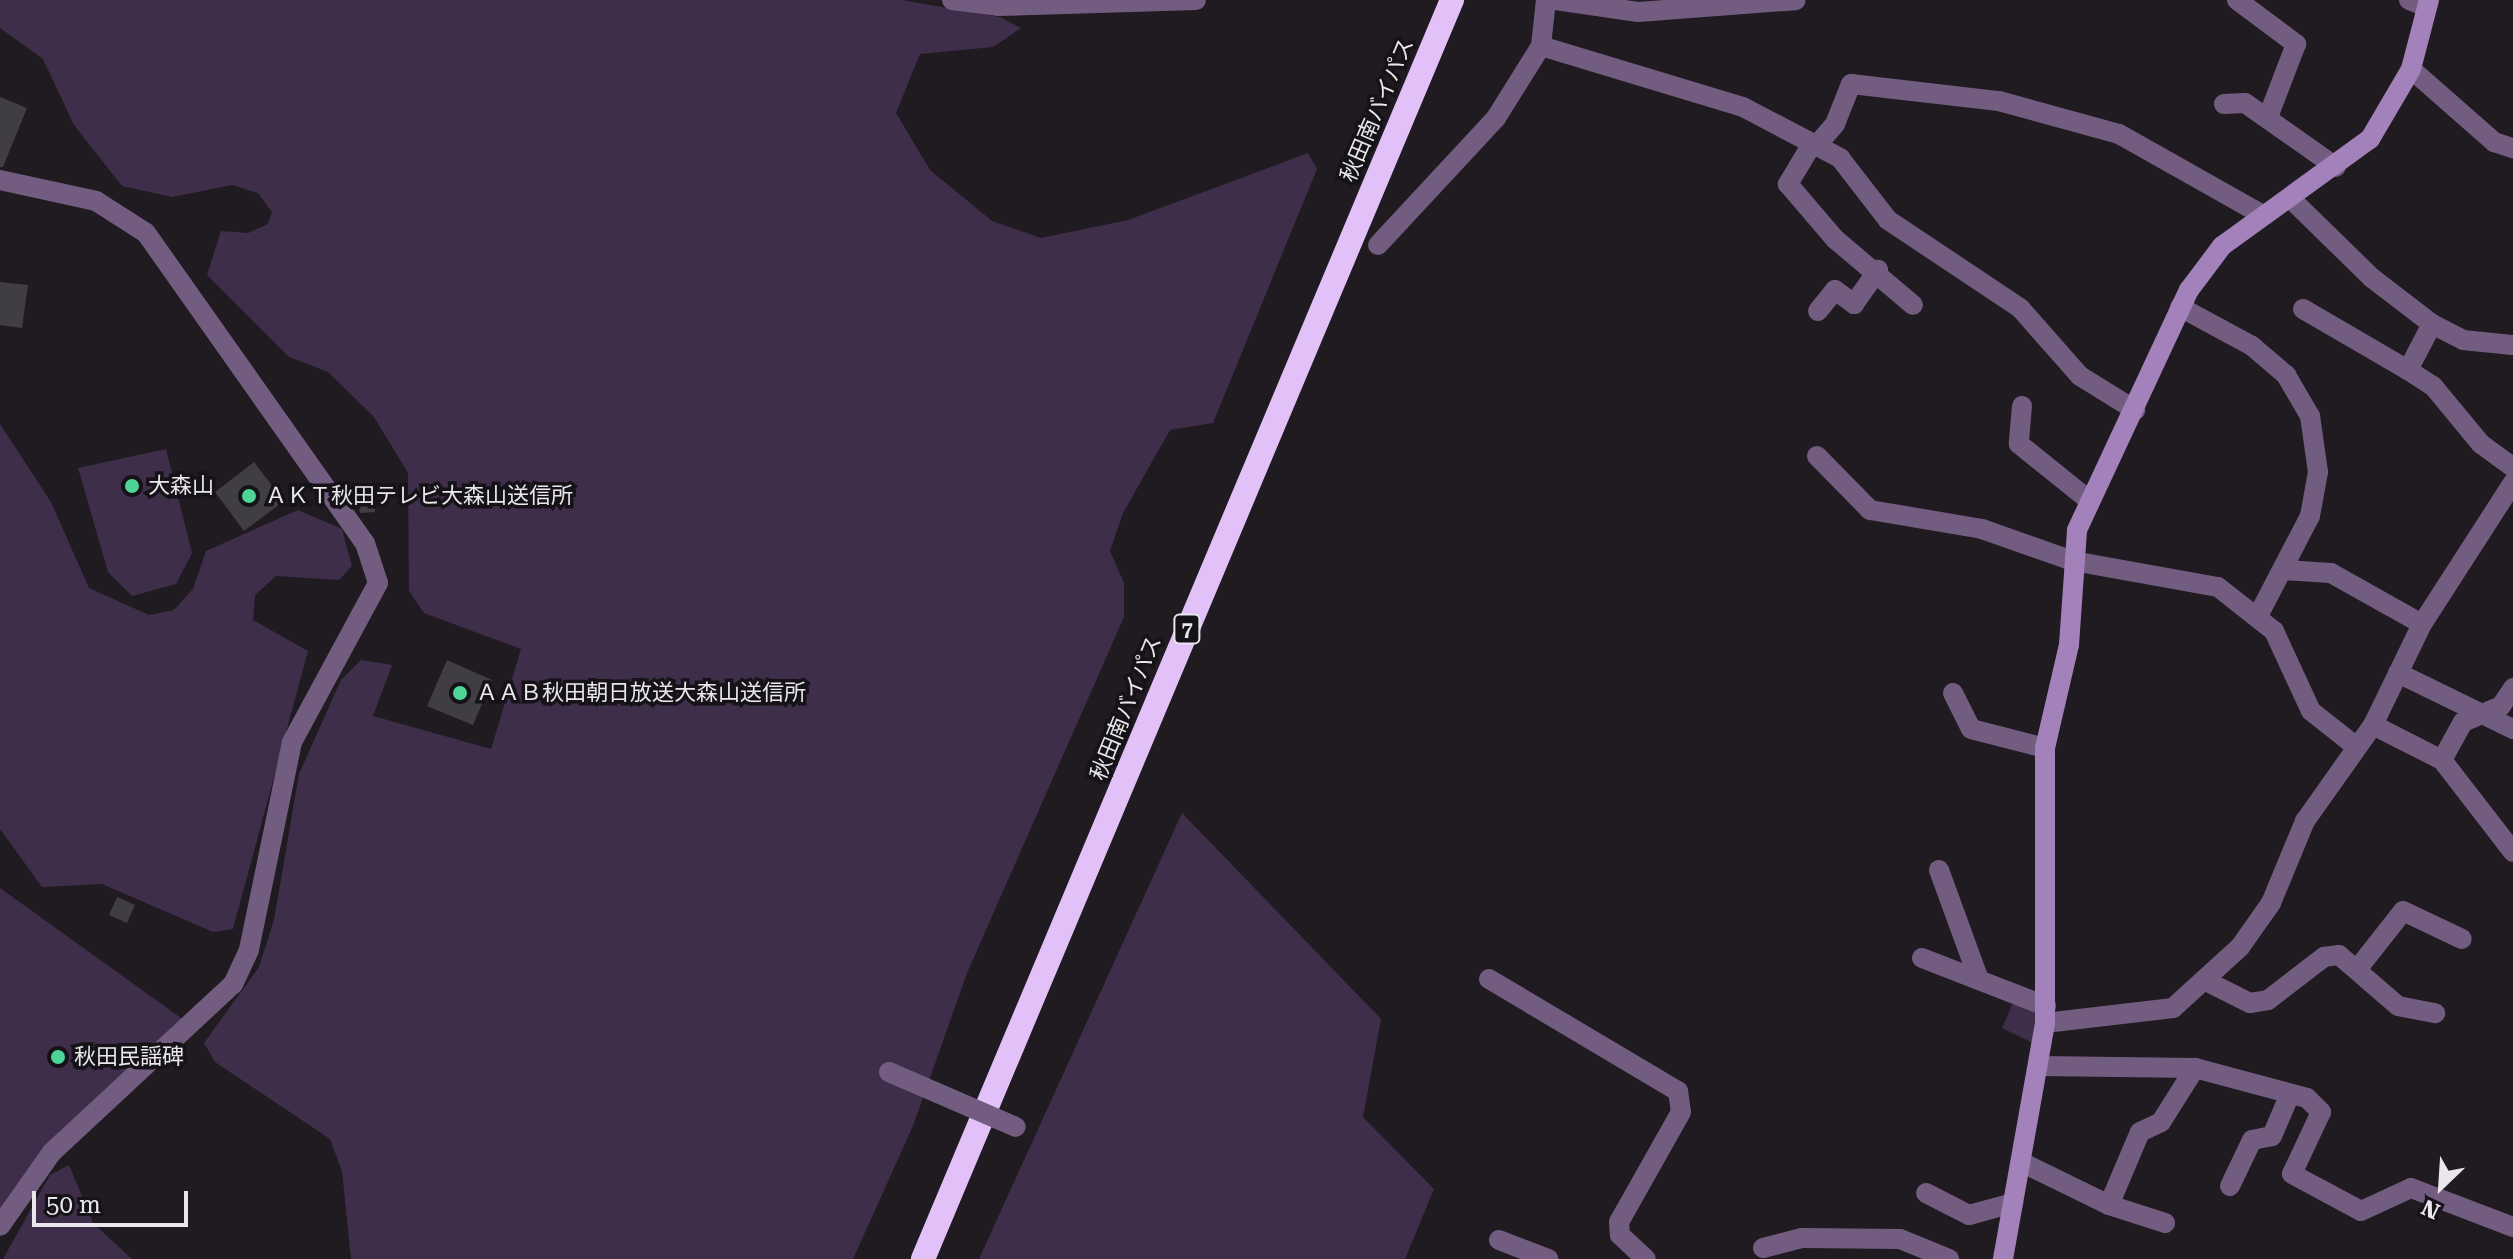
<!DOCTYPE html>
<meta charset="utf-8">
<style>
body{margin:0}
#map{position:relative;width:2513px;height:1259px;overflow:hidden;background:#1f1b21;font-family:"Roboto Serif","Noto Sans JP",serif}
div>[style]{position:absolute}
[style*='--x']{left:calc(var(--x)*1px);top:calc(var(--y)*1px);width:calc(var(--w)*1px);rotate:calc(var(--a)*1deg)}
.green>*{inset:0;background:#3f2e4a}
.building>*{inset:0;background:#413d44}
.street>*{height:20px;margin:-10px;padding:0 10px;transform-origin:10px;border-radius:10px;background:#725d80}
.secondary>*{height:20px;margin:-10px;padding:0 10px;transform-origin:10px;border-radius:10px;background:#a381ba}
.highway>*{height:24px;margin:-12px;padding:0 12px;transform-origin:12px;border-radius:12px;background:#e1c1f7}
.street-bridge>*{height:20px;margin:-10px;padding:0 10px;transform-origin:10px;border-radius:10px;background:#725d80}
.dots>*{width:22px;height:22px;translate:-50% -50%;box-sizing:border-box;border:4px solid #151218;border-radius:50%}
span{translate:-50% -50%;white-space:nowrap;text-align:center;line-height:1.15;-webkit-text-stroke:7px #151218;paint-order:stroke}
.shield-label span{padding:2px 6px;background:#151218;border:2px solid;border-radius:6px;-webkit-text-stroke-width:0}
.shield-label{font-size:20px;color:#e9e7eb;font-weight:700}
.street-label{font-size:22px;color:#e9e7eb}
.poi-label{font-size:22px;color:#e9e7eb}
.left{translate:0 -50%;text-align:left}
.north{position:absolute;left:2401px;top:1147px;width:80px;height:80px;-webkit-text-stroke:6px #151218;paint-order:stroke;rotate:205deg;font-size:22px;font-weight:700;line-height:32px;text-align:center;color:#e9e7eb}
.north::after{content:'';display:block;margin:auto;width:28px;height:36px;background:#e9e7eb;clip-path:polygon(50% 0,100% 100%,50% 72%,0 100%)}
.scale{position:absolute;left:32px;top:1191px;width:156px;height:36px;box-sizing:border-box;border:4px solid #e9e7eb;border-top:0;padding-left:10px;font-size:24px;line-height:28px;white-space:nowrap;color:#e9e7eb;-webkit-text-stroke:6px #151218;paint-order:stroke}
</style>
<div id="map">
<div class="green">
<i style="clip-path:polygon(0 0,901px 0,1000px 17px,1021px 28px,993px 47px,920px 54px,896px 113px,930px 170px,992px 221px,1041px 238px,1128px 220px,1308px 153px,1317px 169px,1213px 423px,1170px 430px,1123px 513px,1110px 551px,1124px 583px,1124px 617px,967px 973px,913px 1126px,853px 1259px,351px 1259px,342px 1171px,330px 1139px,215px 1062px,204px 1043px,259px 967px,274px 920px,299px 774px,341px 680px,361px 660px,392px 665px,373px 716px,491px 749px,521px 649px,424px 613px,409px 591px,408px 473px,374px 417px,328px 372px,289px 357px,207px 275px,221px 231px,248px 233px,268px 224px,272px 212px,258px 193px,232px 185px,172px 197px,122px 186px,74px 125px,43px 59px,0 28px)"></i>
<i style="clip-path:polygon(0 424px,51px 502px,89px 588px,149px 615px,174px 610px,193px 589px,206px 551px,298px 510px,342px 529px,352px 566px,339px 580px,276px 576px,255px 595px,253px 620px,308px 651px,233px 929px,213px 932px,102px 884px,42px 887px,0 829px)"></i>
<i style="clip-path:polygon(166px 449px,192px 553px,176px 584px,132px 596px,108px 572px,78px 468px)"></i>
<i style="clip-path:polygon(1182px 813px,1381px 1019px,1363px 1117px,1434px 1189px,1405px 1259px,979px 1259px)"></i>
<i style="clip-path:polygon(0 888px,188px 1023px,0 1216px)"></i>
<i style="clip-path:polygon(2014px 1000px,2039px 1009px,2035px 1044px,2002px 1028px)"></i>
<i style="clip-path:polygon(69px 1165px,93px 1223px,132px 1259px,3px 1259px,50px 1175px)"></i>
</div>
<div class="building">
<i style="clip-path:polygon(0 97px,27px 108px,3px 167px,0 167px)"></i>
<i style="clip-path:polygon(0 282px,28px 285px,22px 328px,0 325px)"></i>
<i style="clip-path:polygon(254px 462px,284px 501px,244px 531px,215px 492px)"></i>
<i style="clip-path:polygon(372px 482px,375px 512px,360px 513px,354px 484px)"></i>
<i style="clip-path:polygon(447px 660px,492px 680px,473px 725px,427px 706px)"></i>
<i style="clip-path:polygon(117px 897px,135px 905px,127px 923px,109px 915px)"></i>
</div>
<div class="street">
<i style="--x:952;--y:0;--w:46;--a:7.4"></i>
<i style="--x:998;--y:6;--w:198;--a:-1.7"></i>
<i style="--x:1556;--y:0;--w:83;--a:8.3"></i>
<i style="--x:1638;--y:12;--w:158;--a:-4.3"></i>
<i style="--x:2237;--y:0;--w:74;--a:36.7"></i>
<i style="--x:2296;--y:44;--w:78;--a:111"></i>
<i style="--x:2409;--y:0;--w:19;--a:21"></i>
<i style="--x:1541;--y:46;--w:211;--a:16.8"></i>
<i style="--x:1743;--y:107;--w:110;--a:27.7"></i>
<i style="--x:1840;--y:158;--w:78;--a:52.3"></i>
<i style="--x:1888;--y:220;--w:159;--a:33.7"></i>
<i style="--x:2020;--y:308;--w:91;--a:48.6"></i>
<i style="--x:2080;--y:376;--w:65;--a:31.7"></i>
<i style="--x:2411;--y:69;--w:111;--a:41.3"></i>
<i style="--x:2494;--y:142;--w:20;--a:18"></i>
<i style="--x:2224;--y:104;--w:21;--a:-3"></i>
<i style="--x:2245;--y:103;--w:111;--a:35.1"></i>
<i style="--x:1812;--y:144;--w:47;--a:121"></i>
<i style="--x:1788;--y:184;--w:72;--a:49.5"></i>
<i style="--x:1835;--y:239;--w:102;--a:40.2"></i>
<i style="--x:1816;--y:146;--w:29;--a:-49"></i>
<i style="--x:1835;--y:124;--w:43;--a:-68.2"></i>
<i style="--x:1851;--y:84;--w:149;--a:6.6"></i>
<i style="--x:1999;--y:101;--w:124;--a:15.4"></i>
<i style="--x:2119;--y:134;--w:165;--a:29.4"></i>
<i style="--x:0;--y:180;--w:98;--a:12.3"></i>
<i style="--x:96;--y:201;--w:59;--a:32.6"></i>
<i style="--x:146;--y:233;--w:380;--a:54.8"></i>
<i style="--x:365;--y:543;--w:42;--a:72"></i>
<i style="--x:378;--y:583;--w:181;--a:118.4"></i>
<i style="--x:292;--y:742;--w:212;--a:101.7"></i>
<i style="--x:249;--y:950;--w:38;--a:115"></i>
<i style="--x:233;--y:984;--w:247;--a:137.1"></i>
<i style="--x:52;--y:1152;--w:90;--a:125.1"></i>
<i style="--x:2290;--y:198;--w:115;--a:44.3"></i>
<i style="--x:2372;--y:278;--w:76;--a:37.5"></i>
<i style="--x:2432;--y:324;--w:35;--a:27"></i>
<i style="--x:2463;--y:340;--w:50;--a:5.7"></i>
<i style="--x:1378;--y:245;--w:173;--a:-47.1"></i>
<i style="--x:1496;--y:118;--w:85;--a:-58"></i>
<i style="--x:1541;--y:46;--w:46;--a:-83.8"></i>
<i style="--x:2180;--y:307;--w:82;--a:28.4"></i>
<i style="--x:2252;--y:346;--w:45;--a:40.5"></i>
<i style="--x:2286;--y:375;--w:48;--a:59.7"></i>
<i style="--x:2310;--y:416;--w:57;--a:81.9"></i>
<i style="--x:2318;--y:472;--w:45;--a:100.3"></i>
<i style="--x:2310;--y:516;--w:113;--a:117.5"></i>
<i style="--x:2303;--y:309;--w:121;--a:30.2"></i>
<i style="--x:1818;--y:311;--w:27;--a:-51"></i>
<i style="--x:1835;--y:290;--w:24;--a:36"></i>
<i style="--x:1854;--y:304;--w:42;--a:-54.8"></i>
<i style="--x:2432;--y:324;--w:52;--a:117.6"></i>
<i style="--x:2408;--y:370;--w:30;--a:33"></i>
<i style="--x:2433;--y:386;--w:75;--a:50.4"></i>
<i style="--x:2481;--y:444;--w:39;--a:36"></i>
<i style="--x:2022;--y:406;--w:38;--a:95"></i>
<i style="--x:2019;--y:444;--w:91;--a:38.8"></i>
<i style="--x:1817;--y:456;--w:76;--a:45.5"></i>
<i style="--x:1870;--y:510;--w:114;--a:9.6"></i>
<i style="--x:1982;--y:529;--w:96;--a:19.4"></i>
<i style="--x:2073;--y:561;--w:147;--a:10.2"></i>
<i style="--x:2218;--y:587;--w:71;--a:38.2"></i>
<i style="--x:2274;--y:631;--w:88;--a:65.2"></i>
<i style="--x:2311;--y:711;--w:53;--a:38.2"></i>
<i style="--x:2284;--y:570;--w:47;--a:3.7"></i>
<i style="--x:2331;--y:573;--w:104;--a:29.3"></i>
<i style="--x:2398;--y:673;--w:128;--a:26"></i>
<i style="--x:1953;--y:693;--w:40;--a:63.4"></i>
<i style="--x:1971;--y:729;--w:76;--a:14.4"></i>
<i style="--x:2373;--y:725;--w:77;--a:26.9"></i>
<i style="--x:2442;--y:760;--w:116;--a:52.3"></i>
<i style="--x:2442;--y:760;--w:43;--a:-61.1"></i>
<i style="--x:2463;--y:722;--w:41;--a:-22.8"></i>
<i style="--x:2501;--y:706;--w:22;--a:-56"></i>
<i style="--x:1939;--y:870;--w:117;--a:70"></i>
<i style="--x:1922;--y:958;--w:133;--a:21.2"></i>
<i style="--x:2359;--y:967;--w:71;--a:-51.8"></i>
<i style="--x:2403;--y:911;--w:65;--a:25.4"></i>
<i style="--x:1489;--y:979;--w:220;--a:30.7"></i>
<i style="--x:1678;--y:1091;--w:21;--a:82"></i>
<i style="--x:1681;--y:1112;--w:126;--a:119.4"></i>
<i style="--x:1619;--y:1222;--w:13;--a:86"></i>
<i style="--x:1620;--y:1235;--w:35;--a:43"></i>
<i style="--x:2206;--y:981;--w:49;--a:26.6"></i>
<i style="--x:2250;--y:1003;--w:18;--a:-9"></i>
<i style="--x:2268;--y:1000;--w:71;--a:-37.5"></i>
<i style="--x:2324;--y:957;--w:15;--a:-8"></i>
<i style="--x:2339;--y:955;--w:78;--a:40.8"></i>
<i style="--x:2398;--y:1006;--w:38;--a:11"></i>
<i style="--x:2045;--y:1023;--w:129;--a:-6.7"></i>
<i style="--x:2173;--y:1008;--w:91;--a:-42.3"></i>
<i style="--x:2240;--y:947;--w:54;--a:-54.8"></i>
<i style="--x:2271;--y:903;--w:89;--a:-67.5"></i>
<i style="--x:2305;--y:821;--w:118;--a:-54.7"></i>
<i style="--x:2373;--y:725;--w:112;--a:-64.1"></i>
<i style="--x:2422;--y:624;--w:168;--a:-57.2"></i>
<i style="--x:2195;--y:1068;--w:116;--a:15"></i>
<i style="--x:2307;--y:1098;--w:20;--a:45"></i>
<i style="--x:2321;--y:1112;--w:68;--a:115.1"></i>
<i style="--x:2292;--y:1174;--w:78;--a:28.2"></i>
<i style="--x:2361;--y:1211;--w:55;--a:-24.7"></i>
<i style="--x:2411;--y:1188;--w:109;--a:20.9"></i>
<i style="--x:2021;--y:1162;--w:98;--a:26"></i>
<i style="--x:2109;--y:1205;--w:79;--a:-67"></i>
<i style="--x:2140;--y:1132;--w:23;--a:-25"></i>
<i style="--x:2161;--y:1122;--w:64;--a:-57.8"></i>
<i style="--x:2195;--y:1068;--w:156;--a:-179.3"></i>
<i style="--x:2230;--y:1186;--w:51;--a:-64.4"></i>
<i style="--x:2252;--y:1140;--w:20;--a:-11"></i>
<i style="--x:2272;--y:1136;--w:46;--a:-66.8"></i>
<i style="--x:1926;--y:1193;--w:48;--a:27.1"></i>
<i style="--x:1969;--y:1215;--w:46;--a:-15.3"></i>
<i style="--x:2109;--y:1205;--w:59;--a:17.8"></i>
<i style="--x:1499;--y:1240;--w:53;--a:21.2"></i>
<i style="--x:1763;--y:1248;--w:40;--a:-14.4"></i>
<i style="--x:1802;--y:1238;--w:98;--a:0.6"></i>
<i style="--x:1900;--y:1239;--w:53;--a:22.2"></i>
</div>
<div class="secondary">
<i style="--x:2003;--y:1259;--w:240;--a:-79.9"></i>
<i style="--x:2045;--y:1023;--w:275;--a:-90"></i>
<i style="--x:2045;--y:748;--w:106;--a:-76.9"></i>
<i style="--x:2069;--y:645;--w:115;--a:-86"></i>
<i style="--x:2077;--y:530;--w:265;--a:-65"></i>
<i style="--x:2189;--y:290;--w:55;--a:-53.1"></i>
<i style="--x:2222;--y:246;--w:183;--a:-35.9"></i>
<i style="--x:2370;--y:139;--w:81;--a:-59.6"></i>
<i style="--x:2411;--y:69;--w:71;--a:-75.4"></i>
</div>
<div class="highway">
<i style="--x:923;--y:1259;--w:1366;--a:-67.21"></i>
</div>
<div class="street-bridge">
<i style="--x:889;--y:1072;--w:138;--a:23.4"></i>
</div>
<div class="dots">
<i style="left:132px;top:486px;background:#4ed399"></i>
<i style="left:249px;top:496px;background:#4ed399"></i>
<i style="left:460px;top:693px;background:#4ed399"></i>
<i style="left:58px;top:1057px;background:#4ed399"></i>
</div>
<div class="shield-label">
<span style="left:1187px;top:629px">7</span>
</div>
<div class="street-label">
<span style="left:1377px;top:110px;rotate:-67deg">秋田南バイパス</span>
<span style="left:1126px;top:708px;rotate:-68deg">秋田南バイパス</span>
</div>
<div class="poi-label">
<span class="left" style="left:148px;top:486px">大森山</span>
<span class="left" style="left:265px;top:496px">ＡＫＴ秋田テレビ大森山送信所</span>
<span class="left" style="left:476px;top:693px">ＡＡＢ秋田朝日放送大森山送信所</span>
<span class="left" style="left:74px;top:1057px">秋田民謡碑</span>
</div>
<div class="north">N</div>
<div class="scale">50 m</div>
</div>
